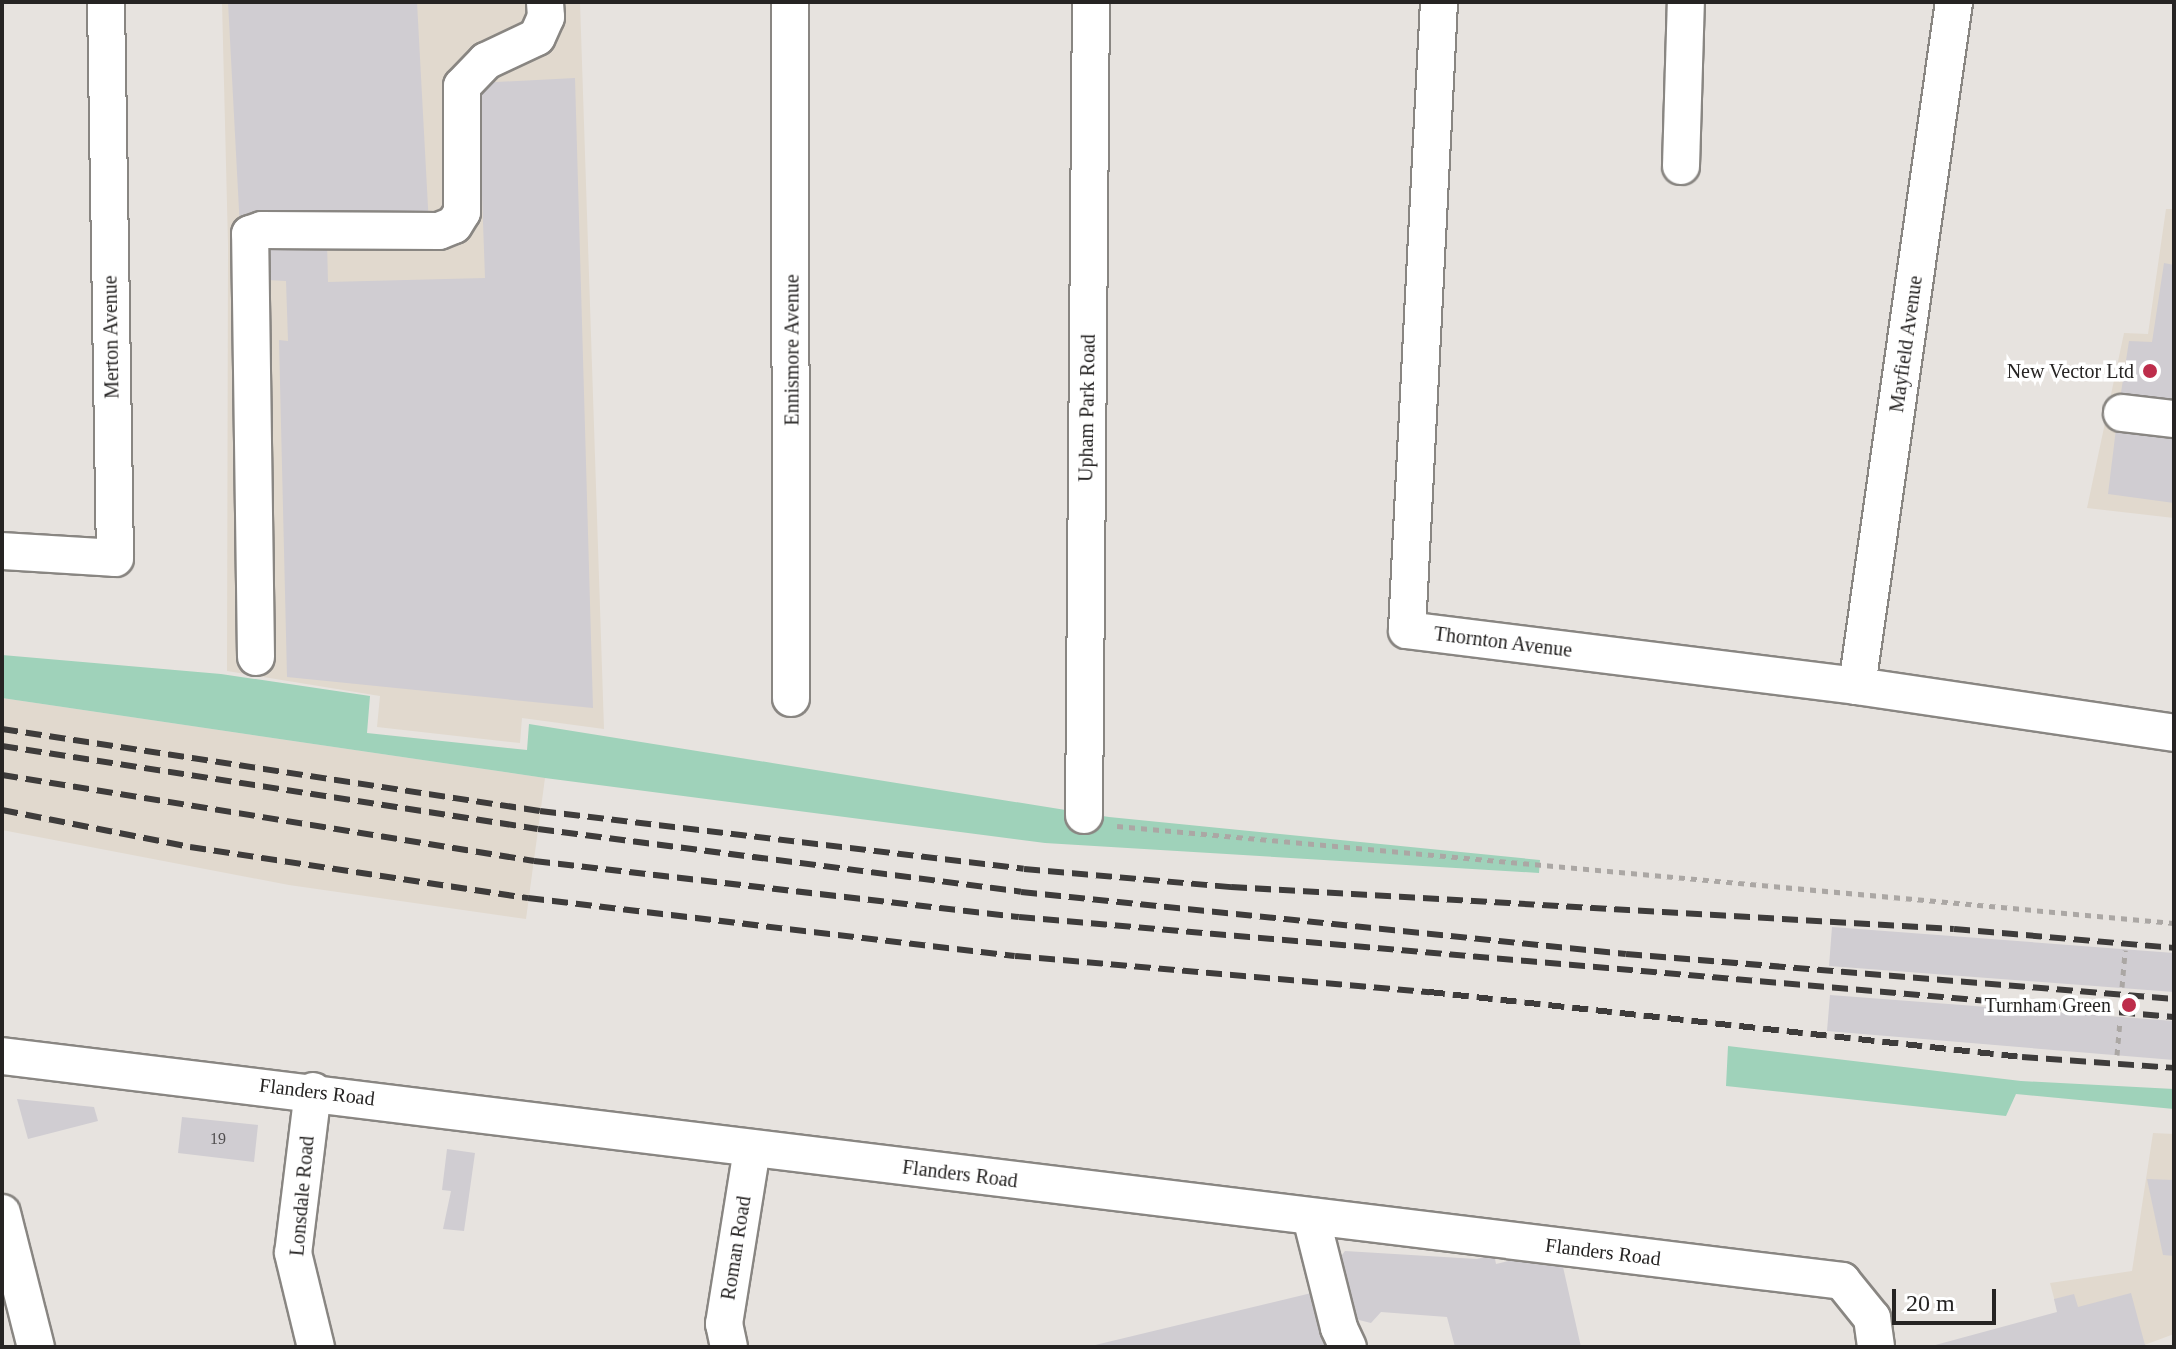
<!DOCTYPE html>
<style>
body{margin:0}
#map{position:relative;width:2176px;height:1349px;overflow:hidden;background:#e7e3df;font-family:Georgia,serif}
div>[style]{position:absolute}
[style*='--x']{left:calc(var(--x)*1px);top:calc(var(--y)*1px);width:calc(var(--w)*1px);rotate:calc(var(--a)*1deg)}
.built>*{inset:0;background:#e1d9ce}
.green>*{inset:0;background:#9fd2ba}
.building>*{inset:0;background:#d0cdd2}
.path>*{height:5px;margin-top:-2.5px;transform-origin:0;background:repeating-linear-gradient(90deg,#aba7a4 0 6px,transparent 0 12px)}
.roads{filter:drop-shadow(2px 0 #898682) drop-shadow(-2px 0 #898682) drop-shadow(0 2px #898682) drop-shadow(0 -2px #898682)}
.minor>*{height:36px;margin:-18px;padding:0 18px;transform-origin:18px;border-radius:18px;background:#fff}
.rail>*{height:6px;margin-top:-3px;transform-origin:0;background:repeating-linear-gradient(90deg,#3e3c3b 0 16px,transparent 0 24px)}
.dots>*{width:22px;height:22px;translate:-50% -50%;box-sizing:border-box;border:4px solid #fff;border-radius:50%}
span{translate:-50% -50%;white-space:nowrap;text-align:center;line-height:1.15;-webkit-text-stroke:7px #fff;paint-order:stroke}
.number-label{font-size:16px;color:#504e4f}
.number-label span{-webkit-text-stroke-width:0}
.street-label{font-size:20px;color:#262423}
.poi-label{font-size:20px;color:#262423}
.right{translate:-100% -50%;text-align:right}
.frame{position:absolute;inset:0;border:4px solid #262423;pointer-events:none}
.scale{position:absolute;left:1892px;top:1289px;width:104px;height:36px;box-sizing:border-box;border:4px solid #262423;border-top:0;padding-left:10px;font-size:24px;line-height:28px;white-space:nowrap;color:#262423;-webkit-text-stroke:6px #fff;paint-order:stroke}
</style>
<div id="map">
<div class="built">
<i style="clip-path:polygon(222px 2px,580px 2px,604px 729px,522px 718px,520px 743px,377px 727px,380px 696px,227px 671px,228px 245px)"></i>
<i style="clip-path:polygon(2166px 209px,2174px 209px,2174px 518px,2087px 508px,2124px 333px,2148px 334px)"></i>
<i style="clip-path:polygon(2px 698px,545px 778px,526px 919px,289px 885px,2px 830px)"></i>
<i style="clip-path:polygon(2153px 1133px,2174px 1134px,2174px 1334px,2139px 1347px,2067px 1347px,2050px 1283px,2132px 1271px)"></i>
</div>
<div class="green">
<i style="clip-path:polygon(2px 655px,221px 674px,370px 696px,367px 733px,527px 750px,529px 724px,1109px 817px,1540px 860px,1539px 873px,1045px 843px,545px 778px,2px 698px)"></i>
<i style="clip-path:polygon(1728px 1046px,2021px 1081px,2174px 1089px,2174px 1109px,2016px 1094px,2006px 1116px,1726px 1086px)"></i>
</div>
<div class="building">
<i style="clip-path:polygon(228px 2px,417px 2px,429px 226px,240px 229px)"></i>
<i style="clip-path:polygon(575px 78px,593px 708px,287px 677px,279px 340px,288px 341px,286px 281px,267px 280px,266px 241px,327px 241px,328px 282px,485px 278px,478px 83px)"></i>
<i style="clip-path:polygon(2164px 263px,2174px 265px,2174px 407px,2120px 399px,2129px 341px,2152px 342px)"></i>
<i style="clip-path:polygon(2116px 429px,2174px 437px,2174px 503px,2108px 494px)"></i>
<i style="clip-path:polygon(1832px 927px,2174px 953px,2174px 992px,1829px 966px)"></i>
<i style="clip-path:polygon(1830px 995px,2174px 1021px,2174px 1060px,1827px 1031px)"></i>
<i style="clip-path:polygon(17px 1099px,94px 1107px,98px 1121px,28px 1139px)"></i>
<i style="clip-path:polygon(182px 1117px,258px 1125px,254px 1162px,178px 1153px)"></i>
<i style="clip-path:polygon(447px 1149px,475px 1153px,464px 1231px,443px 1229px,451px 1191px,442px 1190px)"></i>
<i style="clip-path:polygon(2147px 1179px,2174px 1180px,2174px 1256px,2163px 1255px)"></i>
<i style="clip-path:polygon(1559px 1249px,1581px 1347px,1455px 1347px,1447px 1317px,1381px 1312px,1371px 1323px,1359px 1320px,1352px 1316px,1339px 1259px,1345px 1251px,1477px 1259px,1494px 1254px,1496px 1264px)"></i>
<i style="clip-path:polygon(1324px 1290px,1338px 1347px,1092px 1347px,1091px 1346px)"></i>
<i style="clip-path:polygon(2131px 1293px,2145px 1345px,1928px 1347px,2057px 1312px,2054px 1299px,2074px 1294px,2078px 1307px)"></i>
</div>
<div class="path">
<i style="--x:1117;--y:826;--w:1061;--a:5.24"></i>
<i style="--x:2122;--y:987;--w:37;--a:-85"></i>
<i style="--x:2117;--y:1055;--w:35;--a:-85"></i>
</div>
<div class="roads">
<div class="minor">
<i style="--x:790;--y:2;--w:696;--a:89.92"></i>
<i style="--x:1439;--y:2;--w:629;--a:92.92"></i>
<i style="--x:1407;--y:630;--w:453;--a:7.1"></i>
<i style="--x:1857;--y:686;--w:320;--a:8.4"></i>
<i style="--x:1681;--y:166;--w:164;--a:-88.3"></i>
<i style="--x:2122;--y:413;--w:52;--a:6.6"></i>
<i style="--x:2;--y:551;--w:113;--a:3.5"></i>
<i style="--x:115;--y:558;--w:556;--a:-90.93"></i>
<i style="--x:256;--y:657;--w:423;--a:-90.8"></i>
<i style="--x:250;--y:234;--w:13;--a:-18"></i>
<i style="--x:262;--y:230;--w:177;--a:0.3"></i>
<i style="--x:439;--y:231;--w:16;--a:-22"></i>
<i style="--x:454;--y:225;--w:15;--a:-58"></i>
<i style="--x:462;--y:212;--w:126;--a:-90"></i>
<i style="--x:462;--y:86;--w:35;--a:-46"></i>
<i style="--x:486;--y:61;--w:56;--a:-25.2"></i>
<i style="--x:537;--y:37;--w:22;--a:-66"></i>
<i style="--x:546;--y:17;--w:15;--a:-94"></i>
<i style="--x:1857;--y:686;--w:691;--a:-81.93"></i>
<i style="--x:1084;--y:815;--w:813;--a:-89.51"></i>
<i style="--x:2;--y:1056;--w:1854;--a:6.97"></i>
<i style="--x:1842;--y:1281;--w:48;--a:51"></i>
<i style="--x:1872;--y:1318;--w:29;--a:82"></i>
<i style="--x:313;--y:1091;--w:163;--a:97"></i>
<i style="--x:293;--y:1253;--w:97;--a:76.3"></i>
<i style="--x:2;--y:1213;--w:138;--a:75.8"></i>
<i style="--x:1311;--y:1217;--w:114;--a:75.8"></i>
<i style="--x:1339;--y:1328;--w:21;--a:65"></i>
<i style="--x:729;--y:1347;--w:24;--a:-102"></i>
<i style="--x:724;--y:1324;--w:177;--a:-80.9"></i>
</div>
</div>
<div class="rail">
<i style="--x:2;--y:729;--w:544;--a:8.67"></i>
<i style="--x:540;--y:811;--w:487;--a:6.8"></i>
<i style="--x:1024;--y:869;--w:208;--a:5"></i>
<i style="--x:1231;--y:887;--w:724;--a:3.32"></i>
<i style="--x:1954;--y:929;--w:221;--a:4.9"></i>
<i style="--x:2;--y:746;--w:542;--a:8.8"></i>
<i style="--x:538;--y:829;--w:487;--a:7.4"></i>
<i style="--x:1021;--y:892;--w:608;--a:5.85"></i>
<i style="--x:1626;--y:954;--w:550;--a:4.69"></i>
<i style="--x:2;--y:775;--w:539;--a:9.18"></i>
<i style="--x:534;--y:861;--w:488;--a:6.6"></i>
<i style="--x:1019;--y:917;--w:1159;--a:4.95"></i>
<i style="--x:2;--y:810;--w:192;--a:11.1"></i>
<i style="--x:190;--y:847;--w:342;--a:8.6"></i>
<i style="--x:528;--y:898;--w:490;--a:6.8"></i>
<i style="--x:1015;--y:956;--w:416;--a:5"></i>
<i style="--x:1429;--y:992;--w:597;--a:6.26"></i>
<i style="--x:2022;--y:1057;--w:152;--a:4.1"></i>
</div>
<div class="dots">
<i style="left:2150px;top:371px;background:#bd2d4b"></i>
<i style="left:2129px;top:1005px;background:#bd2d4b"></i>
</div>
<div class="number-label">
<span style="left:218px;top:1139px">19</span>
</div>
<div class="street-label">
<span style="left:111px;top:337px;rotate:-91deg">Merton Avenue</span>
<span style="left:1906px;top:344px;rotate:-82deg">Mayfield Avenue</span>
<span style="left:792px;top:350px;rotate:-90deg">Ennismore Avenue</span>
<span style="left:1087px;top:408px;rotate:-89deg">Upham Park Road</span>
<span style="left:1503px;top:642px;rotate:7deg">Thornton Avenue</span>
<span style="left:317px;top:1092px;rotate:7deg">Flanders Road</span>
<span style="left:960px;top:1174px;rotate:7deg">Flanders Road</span>
<span style="left:302px;top:1196px;rotate:-85deg">Lonsdale Road</span>
<span style="left:736px;top:1248px;rotate:-81deg">Roman Road</span>
<span style="left:1603px;top:1252px;rotate:7deg">Flanders Road</span>
</div>
<div class="poi-label">
<span class="right" style="left:2134px;top:371px">New Vector Ltd</span>
<span class="right" style="left:2111px;top:1005px">Turnham Green</span>
</div>
<div class="frame"></div>
<div class="scale">20 m</div>
</div>
